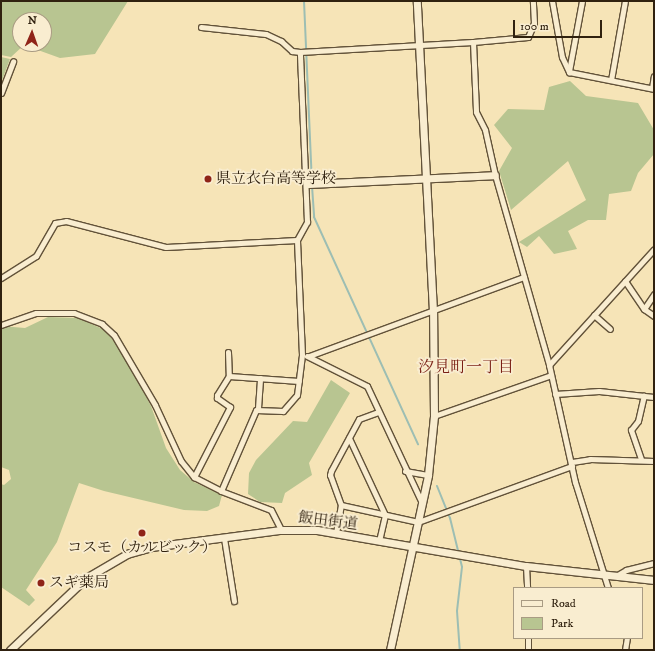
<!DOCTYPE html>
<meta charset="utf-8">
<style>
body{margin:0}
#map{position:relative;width:655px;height:651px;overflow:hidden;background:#f6e4b7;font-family:"IM FELL DW Pica","Noto Serif JP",serif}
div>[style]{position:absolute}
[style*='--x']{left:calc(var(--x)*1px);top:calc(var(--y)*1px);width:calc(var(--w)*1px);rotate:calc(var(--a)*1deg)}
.green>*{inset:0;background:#b8c591}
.stream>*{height:2px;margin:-1px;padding:0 1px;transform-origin:1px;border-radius:1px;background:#9dbeb3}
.roads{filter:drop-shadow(1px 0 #625239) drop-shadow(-1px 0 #625239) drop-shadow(0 1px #625239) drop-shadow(0 -1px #625239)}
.street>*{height:5px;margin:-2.5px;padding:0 2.5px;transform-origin:2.5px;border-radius:2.5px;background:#f9edd0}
.secondary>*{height:7px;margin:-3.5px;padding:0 3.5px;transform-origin:3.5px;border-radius:3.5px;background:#f9edd0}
.dots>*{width:11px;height:11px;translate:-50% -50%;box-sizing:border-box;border:2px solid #f9edd0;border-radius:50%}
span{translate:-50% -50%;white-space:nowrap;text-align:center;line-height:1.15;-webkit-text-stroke:3.5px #f9edd0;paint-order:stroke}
.poi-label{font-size:15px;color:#30210f}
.left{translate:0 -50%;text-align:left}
.street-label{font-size:15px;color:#30210f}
.neighbourhood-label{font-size:16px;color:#7a1f14}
.frame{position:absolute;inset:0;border:2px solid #30210f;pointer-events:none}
.legend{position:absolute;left:513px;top:587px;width:130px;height:52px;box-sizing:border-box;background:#f9edd0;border:1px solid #a99b83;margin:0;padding:5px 7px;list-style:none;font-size:12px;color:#30210f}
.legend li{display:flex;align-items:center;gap:8px;height:20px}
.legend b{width:20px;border:1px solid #a99b83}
.north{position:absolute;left:12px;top:12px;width:40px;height:40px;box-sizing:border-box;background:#f9edd0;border:1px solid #a99b83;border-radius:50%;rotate:2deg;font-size:11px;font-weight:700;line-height:16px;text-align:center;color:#30210f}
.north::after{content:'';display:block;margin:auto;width:14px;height:18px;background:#8f2418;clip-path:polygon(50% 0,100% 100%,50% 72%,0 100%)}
.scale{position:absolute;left:513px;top:20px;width:89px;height:18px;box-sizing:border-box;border:2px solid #30210f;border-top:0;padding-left:5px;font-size:12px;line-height:14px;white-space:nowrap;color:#30210f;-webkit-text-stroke:3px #f9edd0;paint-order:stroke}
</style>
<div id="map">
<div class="green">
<i style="clip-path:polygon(evenodd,1px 1px,128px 1px,95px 54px,60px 58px,24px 45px,11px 57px,1px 55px,1px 1px,20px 20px,44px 20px,44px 44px,20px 44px,20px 20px)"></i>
<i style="clip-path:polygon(1px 57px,10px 59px,1px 83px)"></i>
<i style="clip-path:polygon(570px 81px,586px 96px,638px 103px,654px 130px,654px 154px,638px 173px,631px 191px,609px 194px,606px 220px,588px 220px,568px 231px,577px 249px,554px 254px,539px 236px,527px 247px,519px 242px,586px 200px,568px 161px,511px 210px,499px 171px,512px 148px,494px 125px,508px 109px,544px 110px,549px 87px)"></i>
<i style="clip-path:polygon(48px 317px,78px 318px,105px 330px,123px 352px,151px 406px,166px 448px,180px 470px,194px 482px,222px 495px,219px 506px,207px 511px,184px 510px,104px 491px,79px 483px,57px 542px,26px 590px,35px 600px,29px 606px,1px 587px,1px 484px,4px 485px,11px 479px,9px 470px,1px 467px,1px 326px,25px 328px)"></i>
<i style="clip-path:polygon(331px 380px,350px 393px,309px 463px,312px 475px,285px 493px,282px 503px,260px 502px,248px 494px,249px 473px,256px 460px,293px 421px,307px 422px)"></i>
</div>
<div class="stream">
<i style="--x:304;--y:1;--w:181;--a:87.5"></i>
<i style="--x:312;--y:186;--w:31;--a:86"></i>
<i style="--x:314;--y:217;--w:250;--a:65.4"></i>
<i style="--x:437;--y:486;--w:35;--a:68"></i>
<i style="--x:450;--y:518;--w:50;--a:76.2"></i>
<i style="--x:462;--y:567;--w:44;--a:96.5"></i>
<i style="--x:457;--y:611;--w:39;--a:86"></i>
</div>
<div class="roads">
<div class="street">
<i style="--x:552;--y:1;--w:57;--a:79.9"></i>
<i style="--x:562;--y:57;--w:17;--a:65"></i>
<i style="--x:569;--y:72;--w:87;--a:11.3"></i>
<i style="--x:201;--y:27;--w:65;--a:6.1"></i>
<i style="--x:266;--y:34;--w:17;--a:25"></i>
<i style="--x:281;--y:41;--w:15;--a:42"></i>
<i style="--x:292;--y:51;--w:8;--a:7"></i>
<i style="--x:300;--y:52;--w:173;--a:-3.3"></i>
<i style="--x:473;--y:42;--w:55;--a:-5.2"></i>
<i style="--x:528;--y:37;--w:15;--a:-67"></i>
<i style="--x:534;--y:23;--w:22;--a:-93"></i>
<i style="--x:473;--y:42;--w:70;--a:87.5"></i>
<i style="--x:476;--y:112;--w:20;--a:63"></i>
<i style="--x:485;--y:130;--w:46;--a:77.5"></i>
<i style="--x:495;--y:175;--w:198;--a:74.1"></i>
<i style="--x:549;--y:365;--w:120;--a:77.5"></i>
<i style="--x:575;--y:482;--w:111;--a:72.7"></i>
<i style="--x:569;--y:71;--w:71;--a:-79.5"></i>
<i style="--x:611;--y:80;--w:80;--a:-80"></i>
<i style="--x:652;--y:88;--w:12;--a:-81"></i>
<i style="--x:1;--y:93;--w:34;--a:-69"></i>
<i style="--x:1;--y:278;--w:41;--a:-32.2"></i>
<i style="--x:36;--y:256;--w:38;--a:-60"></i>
<i style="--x:55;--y:223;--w:11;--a:-10"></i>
<i style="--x:66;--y:221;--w:103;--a:14.6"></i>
<i style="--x:166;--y:247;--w:131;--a:-3.1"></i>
<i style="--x:625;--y:281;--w:34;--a:56"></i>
<i style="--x:644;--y:309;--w:12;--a:35"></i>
<i style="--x:644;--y:309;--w:18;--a:-56"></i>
<i style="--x:594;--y:315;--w:21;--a:41"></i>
<i style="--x:1;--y:325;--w:37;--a:-19"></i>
<i style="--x:36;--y:313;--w:38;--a:0"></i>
<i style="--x:74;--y:313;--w:30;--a:21"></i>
<i style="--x:102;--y:324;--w:16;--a:43"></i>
<i style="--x:114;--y:335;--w:81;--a:59.6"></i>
<i style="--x:155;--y:405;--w:62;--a:65.1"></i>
<i style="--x:181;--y:461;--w:21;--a:51"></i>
<i style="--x:194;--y:477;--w:30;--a:27"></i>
<i style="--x:221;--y:491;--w:53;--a:20.8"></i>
<i style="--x:271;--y:510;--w:22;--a:63"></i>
<i style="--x:228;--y:352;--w:24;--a:88"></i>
<i style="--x:229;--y:376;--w:70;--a:4.1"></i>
<i style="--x:307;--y:356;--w:67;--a:26.6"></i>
<i style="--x:367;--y:386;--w:129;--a:64.8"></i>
<i style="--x:309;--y:356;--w:229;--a:-20.2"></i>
<i style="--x:549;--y:365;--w:156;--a:-47.8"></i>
<i style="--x:555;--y:394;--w:44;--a:-3.9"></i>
<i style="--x:599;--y:391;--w:55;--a:6.2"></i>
<i style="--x:258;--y:408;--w:30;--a:-86"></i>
<i style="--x:434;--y:416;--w:124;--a:-19.3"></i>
<i style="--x:349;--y:438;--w:85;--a:64.9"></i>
<i style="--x:385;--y:515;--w:27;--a:103"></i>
<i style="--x:641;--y:459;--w:31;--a:-109"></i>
<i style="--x:631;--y:430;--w:11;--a:-52"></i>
<i style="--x:638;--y:421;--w:26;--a:-77"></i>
<i style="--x:572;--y:462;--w:18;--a:-9"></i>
<i style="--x:590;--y:459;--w:64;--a:1.8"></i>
<i style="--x:405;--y:471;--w:23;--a:10"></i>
<i style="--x:194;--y:477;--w:79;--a:-62.8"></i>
<i style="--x:230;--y:407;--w:16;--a:-145"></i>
<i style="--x:217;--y:398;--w:3;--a:-90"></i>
<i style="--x:217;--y:395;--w:22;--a:-58"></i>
<i style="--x:221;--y:491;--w:88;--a:-66.6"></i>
<i style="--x:256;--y:410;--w:27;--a:2"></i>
<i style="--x:283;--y:411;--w:21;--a:-49"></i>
<i style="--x:297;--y:395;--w:40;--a:-82.9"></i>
<i style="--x:302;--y:355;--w:115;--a:-92.5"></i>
<i style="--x:297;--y:240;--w:21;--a:-61"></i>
<i style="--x:307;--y:222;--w:170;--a:-92.4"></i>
<i style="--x:341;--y:505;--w:79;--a:12.4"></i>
<i style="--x:418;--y:522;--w:164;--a:-20"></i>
<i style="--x:336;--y:533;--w:28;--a:-80"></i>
<i style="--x:341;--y:505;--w:32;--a:-110"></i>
<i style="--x:330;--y:475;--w:4;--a:-76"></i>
<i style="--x:331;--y:471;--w:59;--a:-61.7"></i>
<i style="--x:359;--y:419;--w:20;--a:-20"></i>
<i style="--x:224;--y:538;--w:64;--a:81"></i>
<i style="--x:526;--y:566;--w:22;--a:87"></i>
<i style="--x:616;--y:576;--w:12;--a:-31"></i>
<i style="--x:626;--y:570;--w:29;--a:-14"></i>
<i style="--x:528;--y:638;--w:12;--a:90"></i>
<i style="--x:625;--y:650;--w:12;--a:-81"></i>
</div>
<div class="secondary">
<i style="--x:307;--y:184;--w:188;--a:-2.7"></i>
<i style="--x:10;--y:650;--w:105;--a:-43.5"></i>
<i style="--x:86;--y:578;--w:48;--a:-30.3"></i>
<i style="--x:127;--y:554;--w:25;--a:-16"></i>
<i style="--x:151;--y:547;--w:131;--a:-7.5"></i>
<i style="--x:281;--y:530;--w:36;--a:0"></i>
<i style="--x:317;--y:530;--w:212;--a:9.8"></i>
<i style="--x:526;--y:566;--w:129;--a:6.2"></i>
<i style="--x:390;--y:650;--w:179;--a:-77.7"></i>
<i style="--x:428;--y:475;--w:59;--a:-84.2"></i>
<i style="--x:434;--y:416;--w:105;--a:-90.5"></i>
<i style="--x:433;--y:311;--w:310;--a:-93"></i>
</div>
</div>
<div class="dots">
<i style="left:208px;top:179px;background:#8f2418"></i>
<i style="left:142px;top:533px;background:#8f2418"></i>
<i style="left:41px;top:583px;background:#8f2418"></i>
</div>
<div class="poi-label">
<span class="left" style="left:216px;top:179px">県立衣台高等学校</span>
<span style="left:142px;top:548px">コスモ（カルビック）</span>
<span class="left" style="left:49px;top:583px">スギ薬局</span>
</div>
<div class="street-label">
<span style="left:328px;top:521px;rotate:7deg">飯田街道</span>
</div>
<div class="neighbourhood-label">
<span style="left:466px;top:367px">汐見町一丁目</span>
</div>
<div class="frame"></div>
<ul class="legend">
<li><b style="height:5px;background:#f9edd0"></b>Road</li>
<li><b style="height:11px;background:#b8c591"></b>Park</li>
</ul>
<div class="north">N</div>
<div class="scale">100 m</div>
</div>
